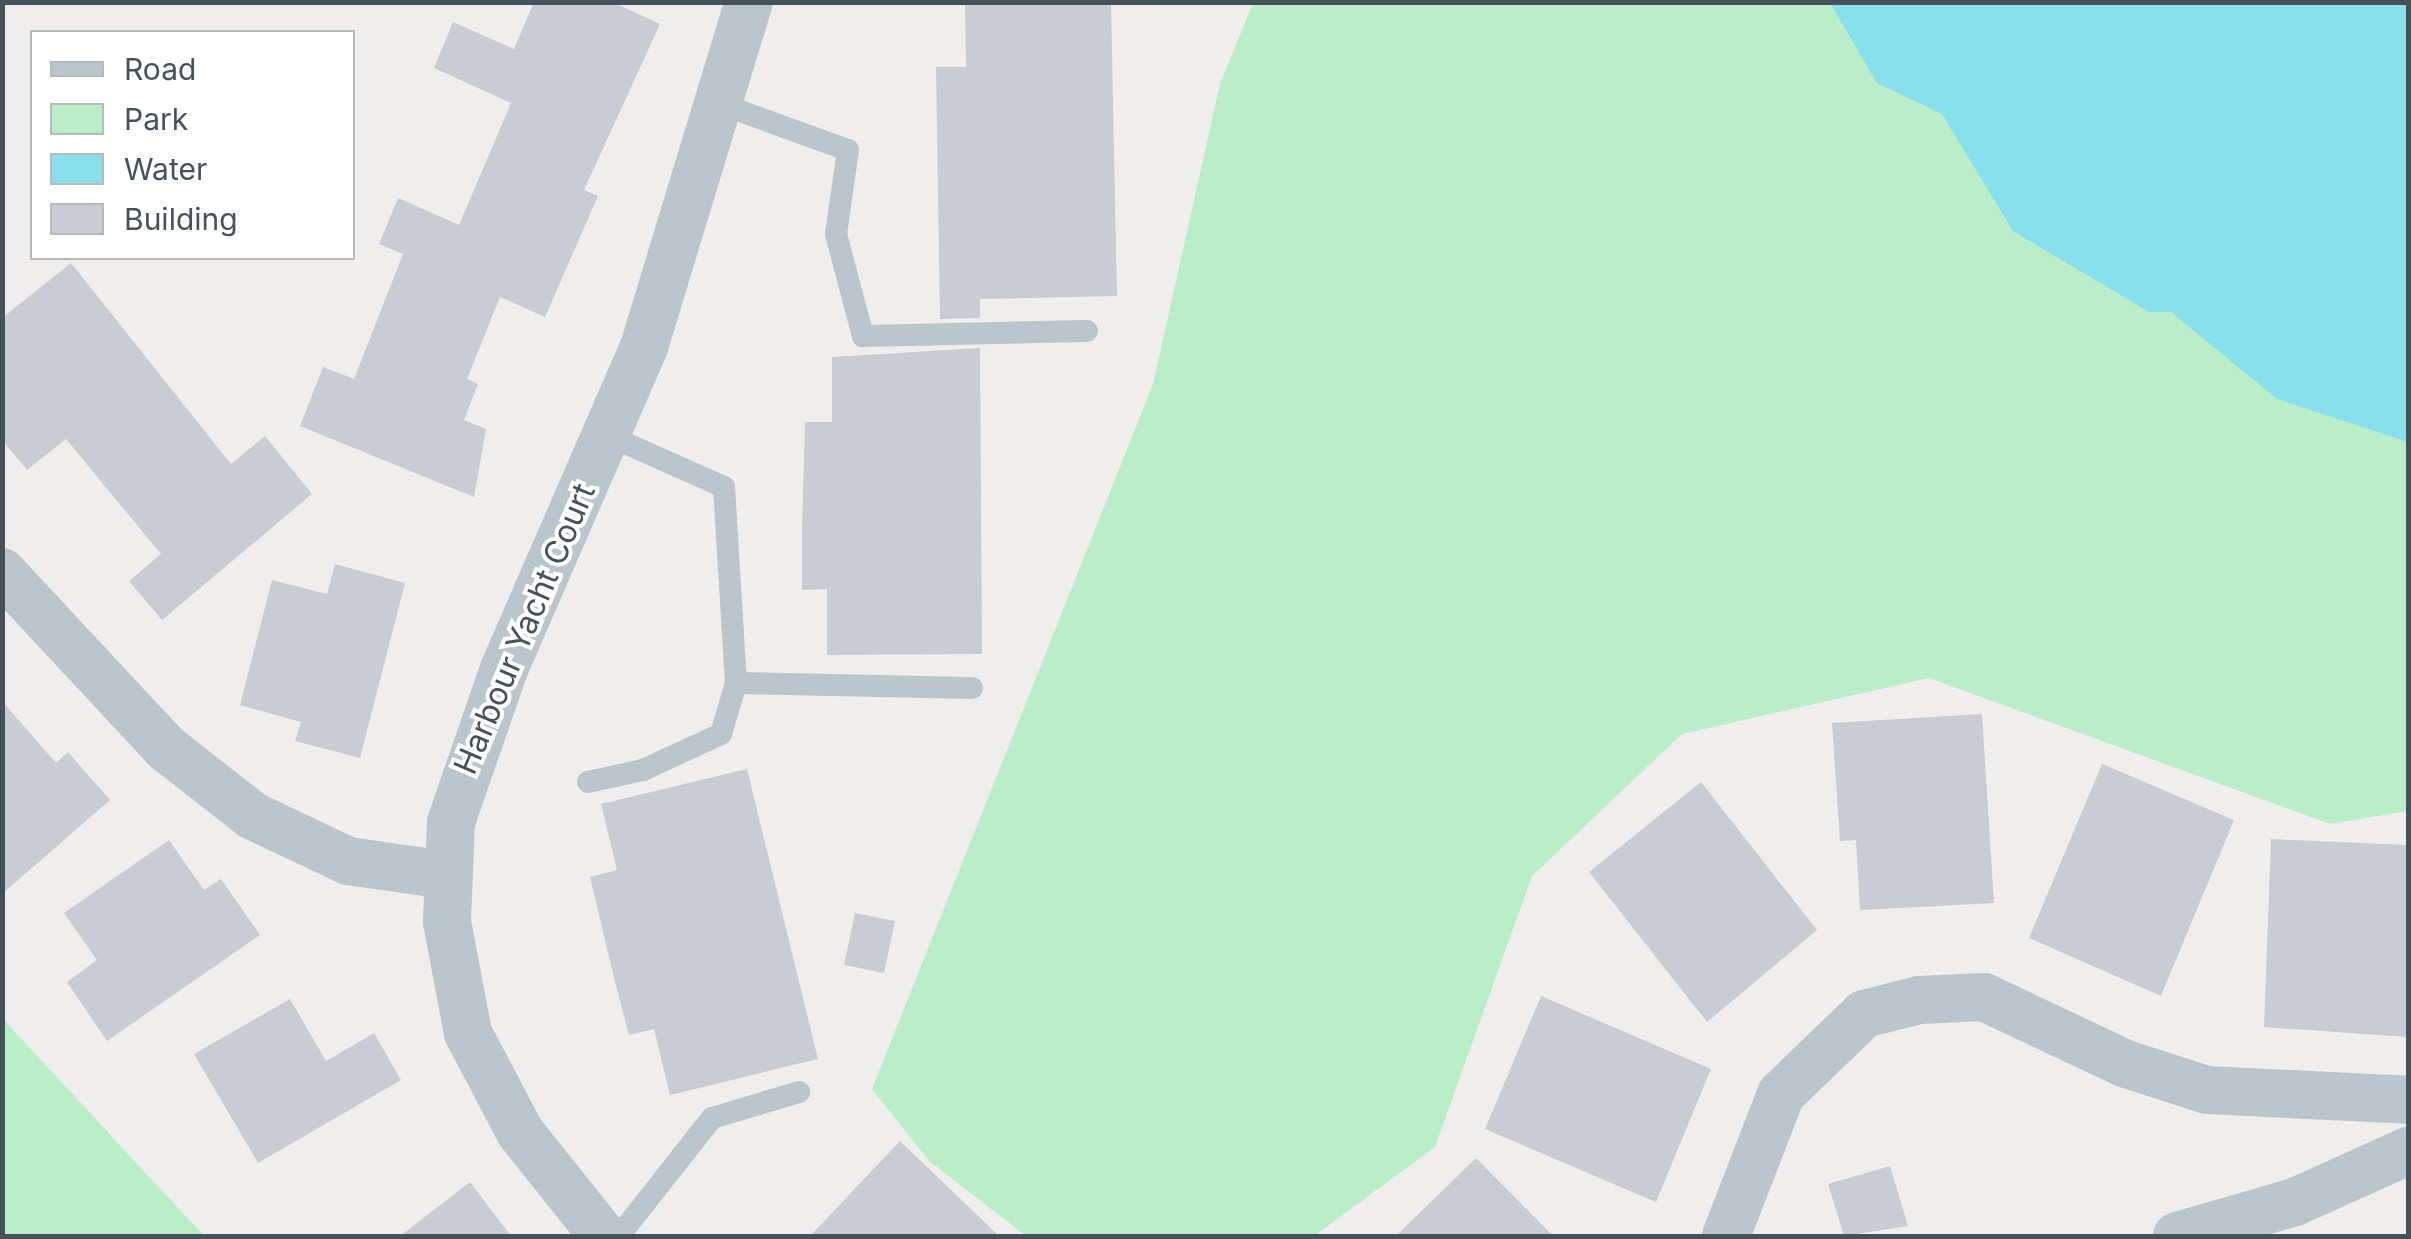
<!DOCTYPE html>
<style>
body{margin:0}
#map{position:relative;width:2411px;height:1239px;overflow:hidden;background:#f0eded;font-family:Inter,sans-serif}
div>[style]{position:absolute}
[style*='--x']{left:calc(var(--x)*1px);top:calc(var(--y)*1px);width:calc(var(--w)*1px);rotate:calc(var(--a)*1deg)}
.green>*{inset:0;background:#baeec9}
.water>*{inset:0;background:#87e0ec}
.building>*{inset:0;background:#c9ccd2}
.lane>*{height:22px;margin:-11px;padding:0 11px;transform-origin:11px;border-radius:11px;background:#bbc6cc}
.street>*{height:48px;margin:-24px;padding:0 24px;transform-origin:24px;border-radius:24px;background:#bbc6cc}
span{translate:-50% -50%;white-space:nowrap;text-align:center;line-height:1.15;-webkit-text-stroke:8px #fff;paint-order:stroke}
.street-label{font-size:32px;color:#45525a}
.frame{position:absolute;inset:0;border:5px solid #45525a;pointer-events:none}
.legend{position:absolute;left:30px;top:30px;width:325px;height:230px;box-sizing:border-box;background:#fff;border:2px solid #b5babd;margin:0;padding:12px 18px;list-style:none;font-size:30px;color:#45525a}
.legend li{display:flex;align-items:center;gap:20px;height:50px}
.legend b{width:50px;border:2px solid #b5babd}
</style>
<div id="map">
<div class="green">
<i style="clip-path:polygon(1253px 3px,2408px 3px,2408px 811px,2330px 824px,1929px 678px,1682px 734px,1532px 876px,1435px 1147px,1314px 1236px,1026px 1236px,929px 1161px,872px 1089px,1153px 384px,1220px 84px)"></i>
<i style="clip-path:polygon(3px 1019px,204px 1236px,3px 1236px)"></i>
</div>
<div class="water">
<i style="clip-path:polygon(1830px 3px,2408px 3px,2408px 442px,2277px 399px,2171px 312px,2149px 312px,2013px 231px,1942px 114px,1877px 83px)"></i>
</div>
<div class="building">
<i style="clip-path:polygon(534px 2px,612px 2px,660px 24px,584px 190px,598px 196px,545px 317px,500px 297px,467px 379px,478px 384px,464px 420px,486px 429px,474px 497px,300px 426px,323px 367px,354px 379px,403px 254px,379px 244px,398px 198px,459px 225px,511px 103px,434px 68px,453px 22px,514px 49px)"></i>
<i style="clip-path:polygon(965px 2px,1111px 2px,1117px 296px,980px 299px,980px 318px,940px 319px,936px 67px,966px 67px)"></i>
<i style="clip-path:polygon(71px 263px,231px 464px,265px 436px,312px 494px,162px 620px,129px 581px,161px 554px,66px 439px,27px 470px,2px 440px,2px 318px)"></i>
<i style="clip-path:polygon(980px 348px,982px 654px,827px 655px,827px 589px,802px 590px,802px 531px,805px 422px,832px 422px,832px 357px)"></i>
<i style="clip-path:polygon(335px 564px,405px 583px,360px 758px,295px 741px,301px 722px,240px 705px,272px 580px,327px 594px)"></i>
<i style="clip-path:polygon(2px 701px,56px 763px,68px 752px,110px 800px,2px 894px)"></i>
<i style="clip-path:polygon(1982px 714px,1994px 903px,1860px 910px,1856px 840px,1840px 841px,1832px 723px)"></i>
<i style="clip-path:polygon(2102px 764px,2234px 820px,2161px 996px,2029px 938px)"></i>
<i style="clip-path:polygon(747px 769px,818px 1059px,670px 1095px,654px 1029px,629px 1035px,615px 982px,590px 877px,617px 870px,601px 804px)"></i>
<i style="clip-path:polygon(1701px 782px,1817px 930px,1707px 1022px,1589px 872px)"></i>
<i style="clip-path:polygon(2271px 839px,2408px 845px,2407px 1037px,2264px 1027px)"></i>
<i style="clip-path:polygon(169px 840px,204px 890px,221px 879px,260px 935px,107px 1041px,67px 982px,97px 960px,64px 913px)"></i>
<i style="clip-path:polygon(855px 913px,895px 921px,884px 973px,844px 965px)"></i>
<i style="clip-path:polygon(1541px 996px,1711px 1069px,1656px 1202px,1485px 1129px)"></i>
<i style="clip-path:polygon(290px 999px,326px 1061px,374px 1033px,401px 1080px,258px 1163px,194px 1054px)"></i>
<i style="clip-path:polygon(900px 1141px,999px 1236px,810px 1236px)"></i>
<i style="clip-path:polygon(1476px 1158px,1553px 1236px,1396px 1236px)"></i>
<i style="clip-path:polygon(1890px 1166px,1908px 1226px,1844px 1236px,1828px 1184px)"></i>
<i style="clip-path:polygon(470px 1182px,511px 1236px,400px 1236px)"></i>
</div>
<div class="lane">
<i style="--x:718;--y:103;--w:138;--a:19.9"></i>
<i style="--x:848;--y:150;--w:85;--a:98.1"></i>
<i style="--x:836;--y:234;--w:106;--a:75.2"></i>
<i style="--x:863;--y:336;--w:224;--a:-1.3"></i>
<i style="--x:607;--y:435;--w:128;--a:24"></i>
<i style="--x:724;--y:487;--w:196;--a:86.5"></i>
<i style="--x:736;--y:683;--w:236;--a:1.2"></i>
<i style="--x:588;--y:782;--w:56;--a:-12.3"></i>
<i style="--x:643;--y:770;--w:86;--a:-24.8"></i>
<i style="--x:721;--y:734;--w:53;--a:-73.6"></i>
<i style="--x:619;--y:1236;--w:150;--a:-51.8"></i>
<i style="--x:712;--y:1118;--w:91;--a:-16.6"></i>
</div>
<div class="street">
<i style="--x:2;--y:572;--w:241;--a:47"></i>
<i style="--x:166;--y:748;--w:110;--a:38"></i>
<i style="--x:253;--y:816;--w:105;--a:25.3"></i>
<i style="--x:348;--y:861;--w:99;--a:8.1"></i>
<i style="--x:603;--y:1236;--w:133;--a:-128.6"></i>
<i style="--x:520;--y:1132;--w:112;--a:-117.7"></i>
<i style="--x:468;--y:1033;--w:113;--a:-100.7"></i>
<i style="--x:447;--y:922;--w:100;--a:-87.7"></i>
<i style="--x:451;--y:822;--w:162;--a:-70.9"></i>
<i style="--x:504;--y:669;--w:351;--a:-66.5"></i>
<i style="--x:644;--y:347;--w:361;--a:-73.1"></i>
<i style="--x:1726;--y:1236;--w:152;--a:-68.8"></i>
<i style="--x:1781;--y:1094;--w:115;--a:-43.9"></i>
<i style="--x:1864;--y:1014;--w:57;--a:-14.3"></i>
<i style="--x:1919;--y:1000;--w:65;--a:-2.6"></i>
<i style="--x:1984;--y:997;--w:157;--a:25.3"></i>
<i style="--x:2126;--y:1064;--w:85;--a:17.8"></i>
<i style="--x:2207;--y:1090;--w:201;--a:2.8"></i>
<i style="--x:2177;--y:1236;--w:123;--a:-16.1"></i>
<i style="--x:2295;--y:1202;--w:124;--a:-24.3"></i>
</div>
<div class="street-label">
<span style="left:525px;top:629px;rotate:-67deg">Harbour Yacht Court</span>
</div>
<div class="frame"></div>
<ul class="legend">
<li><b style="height:12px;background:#bbc6cc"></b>Road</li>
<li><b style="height:28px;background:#baeec9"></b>Park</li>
<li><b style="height:28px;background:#87e0ec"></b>Water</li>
<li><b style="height:28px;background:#c9ccd2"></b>Building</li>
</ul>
</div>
